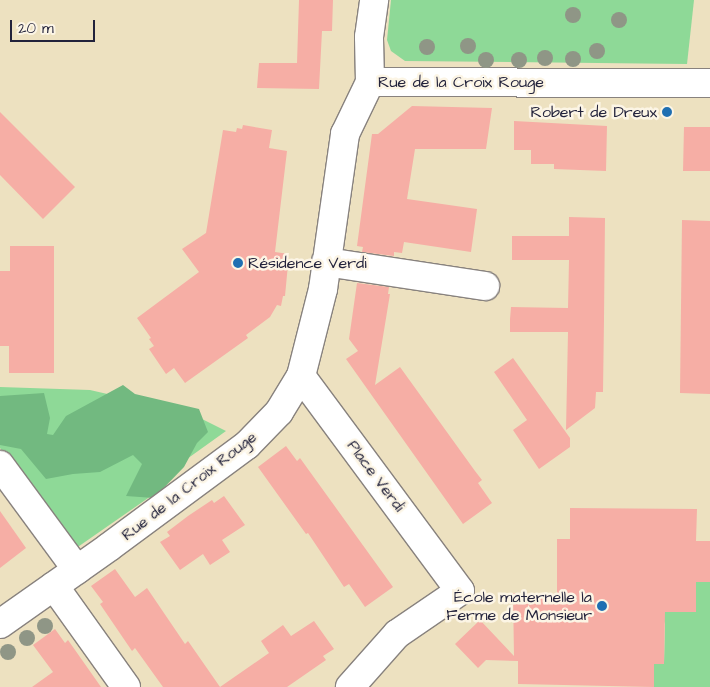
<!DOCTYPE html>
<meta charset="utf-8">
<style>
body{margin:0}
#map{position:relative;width:710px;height:687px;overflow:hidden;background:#ede1c0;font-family:"Architects Daughter",sans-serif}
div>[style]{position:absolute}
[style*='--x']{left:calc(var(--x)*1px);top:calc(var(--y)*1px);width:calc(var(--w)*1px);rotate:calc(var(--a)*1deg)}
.green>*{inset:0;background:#8ed997}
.forest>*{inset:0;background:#72b980}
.building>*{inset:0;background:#f6aea5}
.roads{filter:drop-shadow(1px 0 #88827e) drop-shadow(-1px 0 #88827e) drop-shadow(0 1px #88827e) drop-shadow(0 -1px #88827e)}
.minor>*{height:28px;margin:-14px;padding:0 14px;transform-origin:14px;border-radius:14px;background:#fff}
.trees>*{width:16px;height:16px;margin:-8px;border-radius:50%;background:#8f9686}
.dots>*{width:14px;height:14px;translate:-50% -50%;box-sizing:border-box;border:2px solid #fcf5e5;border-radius:50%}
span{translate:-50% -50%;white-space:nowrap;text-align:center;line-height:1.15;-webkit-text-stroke:5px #fcf5e5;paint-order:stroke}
.street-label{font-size:16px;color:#22223b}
.poi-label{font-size:16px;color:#22223b}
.right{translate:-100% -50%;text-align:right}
.left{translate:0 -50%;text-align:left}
.scale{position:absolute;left:10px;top:20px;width:85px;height:22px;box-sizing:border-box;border:2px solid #22223b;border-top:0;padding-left:6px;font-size:15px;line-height:18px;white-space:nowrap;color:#22223b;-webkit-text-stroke:4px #fcf5e5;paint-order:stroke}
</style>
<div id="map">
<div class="green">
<i style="clip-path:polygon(391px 0,694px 0,687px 64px,405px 61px,391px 51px,387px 40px)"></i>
<i style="clip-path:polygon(0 387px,90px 390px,190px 413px,226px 431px,159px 479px,164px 487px,72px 551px,0 448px)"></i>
<i style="clip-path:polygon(696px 582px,710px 582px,710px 687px,654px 687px,654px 672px,641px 672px,641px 664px,664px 663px,665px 624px,661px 612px,696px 612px)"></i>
</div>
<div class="forest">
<i style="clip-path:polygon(123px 385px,135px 394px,199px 409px,208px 432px,197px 443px,184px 467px,154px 498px,126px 496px,142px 464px,133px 455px,100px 472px,73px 474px,46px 479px,21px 449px,0 445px,0 396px,44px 393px,50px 418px,47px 434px,53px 435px,66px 416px)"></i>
</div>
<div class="building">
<i style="clip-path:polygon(299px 0,333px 0,332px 31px,322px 31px,319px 89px,257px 88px,259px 63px,297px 63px)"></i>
<i style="clip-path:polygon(412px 106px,492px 108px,486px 149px,415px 149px,407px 199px,477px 209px,471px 252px,404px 242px,402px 253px,394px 252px,394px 256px,362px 252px,363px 247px,357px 246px,372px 134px,378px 134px)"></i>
<i style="clip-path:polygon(0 112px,75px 187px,43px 219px,0 175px)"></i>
<i style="clip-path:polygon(514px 121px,607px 126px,606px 171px,554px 169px,554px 164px,531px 164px,531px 150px,514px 150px)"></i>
<i style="clip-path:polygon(243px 125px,272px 130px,269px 148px,287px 151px,275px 252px,289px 254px,285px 296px,283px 296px,281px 306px,277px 305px,270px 317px,246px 335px,248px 338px,185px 383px,174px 368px,166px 374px,149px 349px,154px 346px,149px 339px,151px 338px,137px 318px,199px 272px,182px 249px,206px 233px,223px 130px,236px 132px,237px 128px,242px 129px)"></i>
<i style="clip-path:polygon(684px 127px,710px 127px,710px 171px,683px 171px)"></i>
<i style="clip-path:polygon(569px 217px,605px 218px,604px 320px,603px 392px,596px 392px,595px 408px,566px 430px,568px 332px,510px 332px,510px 319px,511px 307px,568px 308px,569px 260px,512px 260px,512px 236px,569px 236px)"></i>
<i style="clip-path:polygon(682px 220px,710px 221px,710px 394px,680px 393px)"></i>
<i style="clip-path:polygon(10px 246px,54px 246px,54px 373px,9px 373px,9px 346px,0 346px,0 271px,10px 271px)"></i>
<i style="clip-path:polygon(357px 283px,389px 287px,388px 294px,390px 294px,375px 385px,400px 367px,475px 471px,482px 480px,478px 483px,492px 503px,463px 524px,346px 359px,358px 351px,349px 339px)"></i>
<i style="clip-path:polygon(513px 358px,570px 438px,570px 447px,539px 469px,513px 430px,527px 420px,494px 372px)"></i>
<i style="clip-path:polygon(286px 446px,297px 461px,300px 458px,393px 587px,365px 607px,349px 584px,344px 587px,308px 533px,306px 534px,258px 467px)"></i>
<i style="clip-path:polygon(224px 496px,245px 525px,222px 540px,230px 552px,210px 565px,203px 554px,180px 570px,160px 542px,170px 536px,167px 532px,188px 516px,212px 500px,214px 503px)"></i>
<i style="clip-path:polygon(570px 508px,697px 509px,696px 541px,710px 541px,710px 582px,696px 582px,696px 612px,665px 612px,664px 664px,654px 664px,654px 687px,518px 684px,518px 661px,486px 660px,478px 668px,455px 644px,480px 620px,514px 656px,513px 593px,557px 594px,557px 539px,570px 539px)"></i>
<i style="clip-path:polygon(0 511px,26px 548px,0 568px)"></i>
<i style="clip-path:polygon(115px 569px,135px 597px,147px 588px,185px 644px,188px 641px,220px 687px,269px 653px,261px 641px,283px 625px,291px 636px,314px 621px,334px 649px,323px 656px,326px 660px,287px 687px,163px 687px,135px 648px,132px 651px,100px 604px,103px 602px,91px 586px)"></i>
<i style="clip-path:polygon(55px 629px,65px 643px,68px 640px,101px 687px,32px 687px,53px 672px,33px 645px)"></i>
</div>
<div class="roads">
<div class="minor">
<i style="--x:370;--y:82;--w:45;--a:-91.3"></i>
<i style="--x:369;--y:37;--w:37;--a:-82"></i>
<i style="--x:326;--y:262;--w:161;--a:8.6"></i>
<i style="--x:301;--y:376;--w:267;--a:53.5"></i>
<i style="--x:460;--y:591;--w:76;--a:145.7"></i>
<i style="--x:397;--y:634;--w:71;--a:131.6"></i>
<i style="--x:0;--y:465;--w:130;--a:53.7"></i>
<i style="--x:54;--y:586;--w:124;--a:54.5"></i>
<i style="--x:0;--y:624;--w:133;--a:-35.2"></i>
<i style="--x:109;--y:547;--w:172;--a:-36.5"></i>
<i style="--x:247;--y:445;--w:46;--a:-45.9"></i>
<i style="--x:279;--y:412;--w:42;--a:-58.6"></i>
<i style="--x:301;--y:376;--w:90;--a:-75.8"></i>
<i style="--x:323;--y:289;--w:157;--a:-81.9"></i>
<i style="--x:345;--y:134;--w:58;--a:-64.3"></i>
<i style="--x:370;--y:82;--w:340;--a:0.2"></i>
</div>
</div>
<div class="trees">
<i style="left:573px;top:15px"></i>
<i style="left:619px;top:20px"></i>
<i style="left:468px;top:46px"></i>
<i style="left:427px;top:47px"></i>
<i style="left:597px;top:51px"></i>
<i style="left:545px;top:58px"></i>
<i style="left:573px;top:59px"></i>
<i style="left:486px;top:60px"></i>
<i style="left:519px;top:60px"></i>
<i style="left:45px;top:626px"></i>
<i style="left:27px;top:638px"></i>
<i style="left:8px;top:652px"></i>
</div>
<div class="dots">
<i style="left:667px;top:112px;background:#1f6fb2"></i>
<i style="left:238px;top:263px;background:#1f6fb2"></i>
<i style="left:602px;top:606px;background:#1f6fb2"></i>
</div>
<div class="street-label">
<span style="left:461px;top:82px">Rue de la Croix Rouge</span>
<span style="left:376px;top:476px;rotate:53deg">Place Verdi</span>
<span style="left:189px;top:486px;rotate:-38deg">Rue de la Croix Rouge</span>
</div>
<div class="poi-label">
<span class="right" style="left:657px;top:112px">Robert de Dreux</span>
<span class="left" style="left:248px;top:263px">Résidence Verdi</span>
<span class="right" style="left:592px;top:606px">École maternelle la<br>Ferme de Monsieur</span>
</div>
<div class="scale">20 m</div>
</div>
